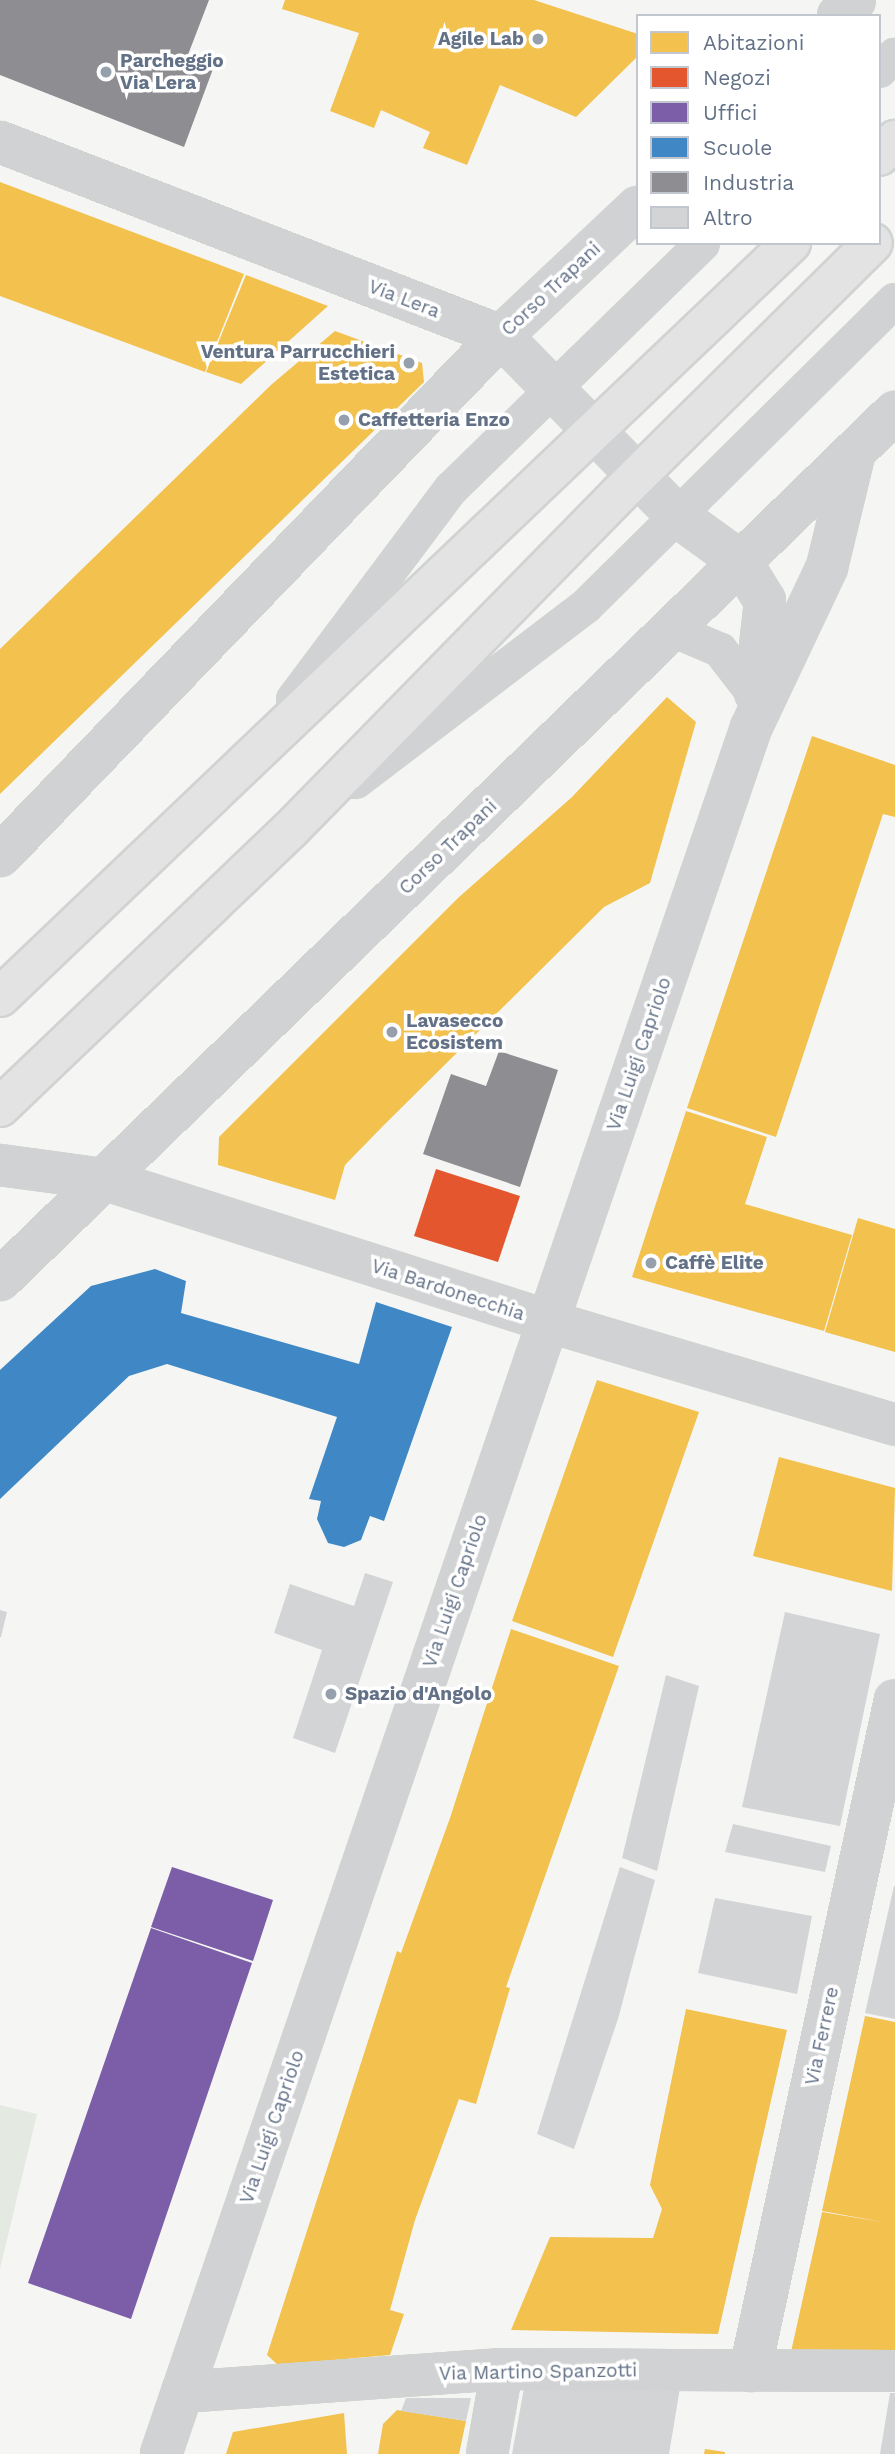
<!DOCTYPE html>
<meta charset="utf-8">
<style>
body{margin:0}
#map{position:relative;width:895px;height:2454px;overflow:hidden;background:#f5f6f4;font-family:"Work Sans",sans-serif}
div>[style]{position:absolute}
[style*='--x']{left:calc(var(--x)*1px);top:calc(var(--y)*1px);width:calc(var(--w)*1px);rotate:calc(var(--a)*1deg)}
.green>*{inset:0;background:#e4e9e2}
.homes>*{inset:0;background:#f2c14e}
.shops>*{inset:0;background:#e4572e}
.offices>*{inset:0;background:#7b5ea7}
.schools>*{inset:0;background:#3f88c5}
.industry>*{inset:0;background:#8d8d92}
.building>*{inset:0;background:#d3d4d5}
.roads{filter:drop-shadow(2px 0 #d1d3d3) drop-shadow(-2px 0 #d1d3d3) drop-shadow(0 2px #d1d3d3) drop-shadow(0 -2px #d1d3d3)}
.service>*{height:30px;margin:-15px;padding:0 15px;transform-origin:15px;border-radius:15px;background:#d1d2d3}
.minor>*{height:38px;margin:-19px;padding:0 19px;transform-origin:19px;border-radius:19px;background:#d1d2d3}
.primary>*{height:38px;margin:-19px;padding:0 19px;transform-origin:19px;border-radius:19px;background:#e3e3e4}
.dots>*{width:19px;height:19px;translate:-50% -50%;box-sizing:border-box;border:4px solid #fff;border-radius:50%}
span{translate:-50% -50%;white-space:nowrap;text-align:center;line-height:1.15;-webkit-text-stroke:7px #fff;paint-order:stroke}
.poi-label{font-size:19px;color:#637187;font-weight:700}
.right{translate:-100% -50%;text-align:right}
.left{translate:0 -50%;text-align:left}
.street-label{font-size:19px;color:#637187}
.legend{position:absolute;left:636px;top:14px;width:245px;height:231px;box-sizing:border-box;background:#fff;border:2px solid #c1c6cf;margin:0;padding:9px 12px;list-style:none;font-size:21px;color:#637187}
.legend li{display:flex;align-items:center;gap:14px;height:35px}
.legend b{width:35px;border:2px solid #c1c6cf}
</style>
<div id="map">
<div class="green">
<i style="clip-path:polygon(0 2105px,37px 2114px,0 2269px)"></i>
</div>
<div class="homes">
<i style="clip-path:polygon(285px 0,534px 0,638px 34px,638px 56px,576px 117px,500px 85px,467px 165px,423px 148px,430px 132px,381px 110px,374px 128px,330px 111px,359px 33px,282px 9px)"></i>
<i style="clip-path:polygon(0 182px,244px 274px,205px 372px,0 296px)"></i>
<i style="clip-path:polygon(246px 275px,328px 306px,241px 384px,206px 372px)"></i>
<i style="clip-path:polygon(335px 331px,422px 363px,424px 382px,0 794px,0 649px,272px 384px)"></i>
<i style="clip-path:polygon(667px 697px,696px 722px,650px 883px,604px 907px,383px 1126px,345px 1165px,335px 1200px,218px 1165px,219px 1137px,458px 898px,572px 797px)"></i>
<i style="clip-path:polygon(812px 736px,895px 765px,895px 817px,883px 814px,776px 1137px,687px 1108px)"></i>
<i style="clip-path:polygon(686px 1111px,767px 1137px,745px 1204px,852px 1235px,824px 1331px,632px 1277px)"></i>
<i style="clip-path:polygon(858px 1218px,895px 1229px,895px 1352px,825px 1332px)"></i>
<i style="clip-path:polygon(597px 1380px,699px 1412px,613px 1657px,512px 1621px)"></i>
<i style="clip-path:polygon(779px 1457px,895px 1488px,892px 1591px,753px 1556px)"></i>
<i style="clip-path:polygon(511px 1629px,619px 1666px,506px 1987px,510px 1988px,476px 2104px,459px 2099px,415px 2220px,390px 2310px,404px 2314px,390px 2355px,278px 2365px,267px 2355px,397px 1951px,401px 1953px,450px 1818px)"></i>
<i style="clip-path:polygon(686px 2009px,787px 2030px,718px 2334px,511px 2330px,550px 2237px,653px 2238px,662px 2209px,650px 2185px)"></i>
<i style="clip-path:polygon(865px 2016px,895px 2022px,895px 2353px,791px 2352px,822px 2212px,888px 2223px,822px 2211px)"></i>
<i style="clip-path:polygon(397px 2410px,466px 2421px,459px 2454px,378px 2454px,383px 2424px)"></i>
<i style="clip-path:polygon(344px 2413px,347px 2454px,226px 2454px,233px 2432px)"></i>
<i style="clip-path:polygon(705px 2449px,725px 2452px,725px 2454px,704px 2454px)"></i>
</div>
<div class="shops">
<i style="clip-path:polygon(436px 1169px,520px 1196px,498px 1262px,414px 1236px)"></i>
</div>
<div class="offices">
<i style="clip-path:polygon(172px 1867px,273px 1900px,253px 1961px,151px 1927px)"></i>
<i style="clip-path:polygon(151px 1928px,252px 1963px,131px 2319px,28px 2283px)"></i>
</div>
<div class="schools">
<i style="clip-path:polygon(155px 1269px,186px 1281px,181px 1313px,359px 1364px,376px 1302px,452px 1327px,384px 1521px,370px 1516px,361px 1540px,344px 1547px,328px 1543px,317px 1519px,321px 1501px,309px 1499px,337px 1417px,167px 1364px,129px 1376px,0 1499px,0 1370px,91px 1286px)"></i>
</div>
<div class="industry">
<i style="clip-path:polygon(0 0,209px 0,186px 60px,213px 69px,184px 147px,0 75px)"></i>
<i style="clip-path:polygon(499px 1051px,558px 1070px,520px 1187px,423px 1154px,451px 1074px,486px 1086px)"></i>
</div>
<div class="building">
<i style="clip-path:polygon(365px 1573px,393px 1582px,335px 1753px,293px 1738px,322px 1650px,274px 1633px,290px 1584px,354px 1606px)"></i>
<i style="clip-path:polygon(0 1610px,7px 1612px,1px 1637px,0 1637px)"></i>
<i style="clip-path:polygon(785px 1612px,880px 1634px,840px 1826px,742px 1807px)"></i>
<i style="clip-path:polygon(666px 1675px,699px 1686px,657px 1871px,622px 1858px)"></i>
<i style="clip-path:polygon(733px 1824px,831px 1846px,825px 1872px,725px 1852px)"></i>
<i style="clip-path:polygon(620px 1867px,655px 1880px,618px 2019px,574px 2149px,537px 2134px)"></i>
<i style="clip-path:polygon(894px 1886px,895px 1886px,895px 2019px,865px 2013px)"></i>
<i style="clip-path:polygon(715px 1898px,812px 1916px,797px 1994px,698px 1973px)"></i>
<i style="clip-path:polygon(524px 2388px,680px 2388px,669px 2454px,512px 2454px)"></i>
<i style="clip-path:polygon(890px 2393px,895px 2393px,895px 2454px,880px 2454px)"></i>
<i style="clip-path:polygon(406px 2398px,471px 2398px,466px 2421px,401px 2411px)"></i>
</div>
<div class="roads">
<div class="service">
<i style="--x:879;--y:71;--w:23;--a:-45"></i>
<i style="--x:673;--y:630;--w:51;--a:23.1"></i>
<i style="--x:720;--y:650;--w:56;--a:52.3"></i>
<i style="--x:293;--y:700;--w:264;--a:-53.2"></i>
<i style="--x:451;--y:489;--w:352;--a:-44.3"></i>
<i style="--x:355;--y:782;--w:290;--a:-37.3"></i>
<i style="--x:586;--y:606;--w:435;--a:-44.7"></i>
</div>
<div class="minor">
<i style="--x:838;--y:16;--w:23;--a:-43"></i>
<i style="--x:0;--y:142;--w:537;--a:21.17"></i>
<i style="--x:501;--y:336;--w:250;--a:45.6"></i>
<i style="--x:676;--y:515;--w:80;--a:35.9"></i>
<i style="--x:741;--y:562;--w:46;--a:58.4"></i>
<i style="--x:765;--y:601;--w:92;--a:96.3"></i>
<i style="--x:0;--y:856;--w:722;--a:-46.07"></i>
<i style="--x:501;--y:336;--w:188;--a:-43.3"></i>
<i style="--x:0;--y:1165;--w:104;--a:7.7"></i>
<i style="--x:103;--y:1179;--w:466;--a:17.7"></i>
<i style="--x:547;--y:1321;--w:363;--a:16.6"></i>
<i style="--x:0;--y:1280;--w:1247;--a:-44.12"></i>
<i style="--x:750;--y:2371;--w:686;--a:-77.81"></i>
<i style="--x:182;--y:2392;--w:321;--a:-4.1"></i>
<i style="--x:502;--y:2369;--w:393;--a:0.3"></i>
<i style="--x:161;--y:2454;--w:1824;--a:-71.13"></i>
<i style="--x:751;--y:728;--w:178;--a:-64.7"></i>
<i style="--x:827;--y:567;--w:119;--a:-76.4"></i>
<i style="--x:487;--y:2454;--w:86;--a:-80"></i>
</div>
<div class="primary">
<i style="--x:879;--y:156;--w:23;--a:-45"></i>
<i style="--x:0;--y:997;--w:1093;--a:-43.63"></i>
<i style="--x:0;--y:1107;--w:401;--a:-43.7"></i>
<i style="--x:290;--y:830;--w:470;--a:-45.6"></i>
<i style="--x:619;--y:494;--w:357;--a:-44.7"></i>
</div>
</div>
<div class="dots">
<i style="left:538px;top:39px;background:#96a0ad"></i>
<i style="left:106px;top:72px;background:#96a0ad"></i>
<i style="left:409px;top:363px;background:#96a0ad"></i>
<i style="left:344px;top:420px;background:#96a0ad"></i>
<i style="left:392px;top:1032px;background:#96a0ad"></i>
<i style="left:651px;top:1263px;background:#96a0ad"></i>
<i style="left:331px;top:1694px;background:#96a0ad"></i>
</div>
<div class="poi-label">
<span class="right" style="left:524px;top:39px">Agile Lab</span>
<span class="left" style="left:120px;top:72px">Parcheggio<br>Via Lera</span>
<span class="right" style="left:395px;top:363px">Ventura Parrucchieri<br>Estetica</span>
<span class="left" style="left:358px;top:420px">Caffetteria Enzo</span>
<span class="left" style="left:406px;top:1032px">Lavasecco<br>Ecosistem</span>
<span class="left" style="left:665px;top:1263px">Caffè Elite</span>
<span class="left" style="left:345px;top:1694px">Spazio d'Angolo</span>
</div>
<div class="street-label">
<span style="left:551px;top:289px;rotate:-43deg">Corso Trapani</span>
<span style="left:404px;top:299px;rotate:21deg">Via Lera</span>
<span style="left:448px;top:847px;rotate:-44deg">Corso Trapani</span>
<span style="left:639px;top:1054px;rotate:-71deg">Via Luigi Capriolo</span>
<span style="left:448px;top:1290px;rotate:18deg">Via Bardonecchia</span>
<span style="left:455px;top:1591px;rotate:-71deg">Via Luigi Capriolo</span>
<span style="left:822px;top:2036px;rotate:-78deg">Via Ferrere</span>
<span style="left:272px;top:2127px;rotate:-71deg">Via Luigi Capriolo</span>
<span style="left:538px;top:2372px;rotate:-1deg">Via Martino Spanzotti</span>
</div>
<ul class="legend">
<li><b style="height:19px;background:#f2c14e"></b>Abitazioni</li>
<li><b style="height:19px;background:#e4572e"></b>Negozi</li>
<li><b style="height:19px;background:#7b5ea7"></b>Uffici</li>
<li><b style="height:19px;background:#3f88c5"></b>Scuole</li>
<li><b style="height:19px;background:#8d8d92"></b>Industria</li>
<li><b style="height:19px;background:#d3d4d5"></b>Altro</li>
</ul>
</div>
